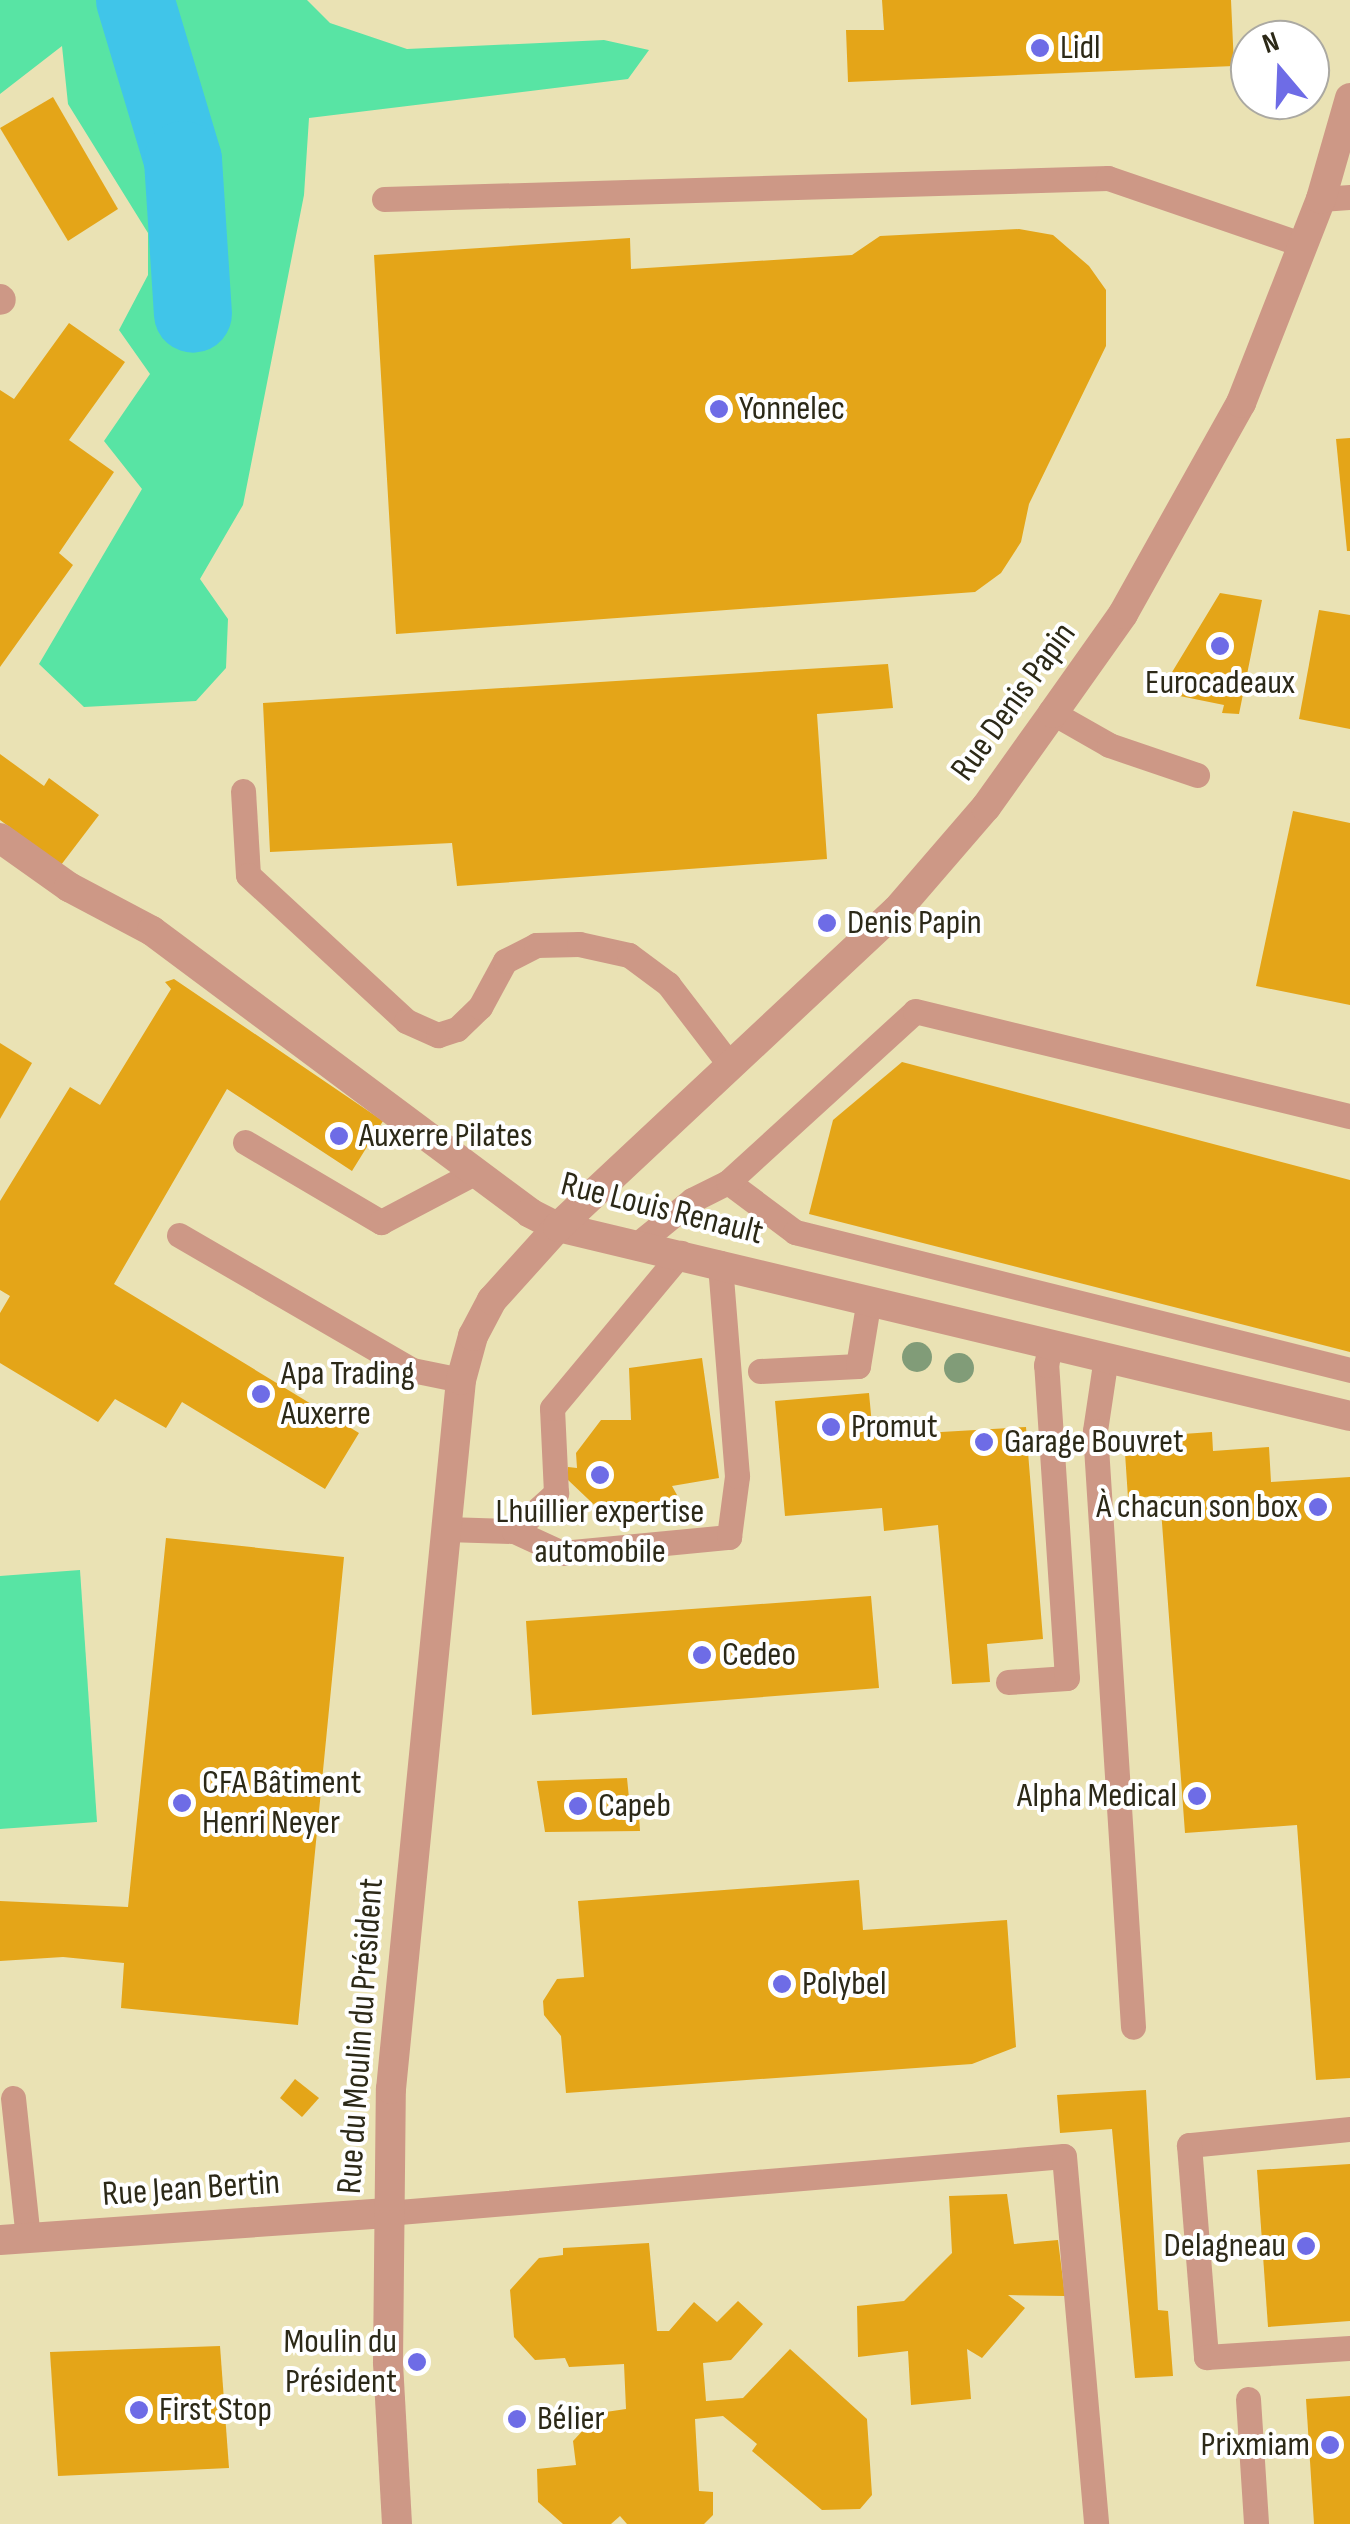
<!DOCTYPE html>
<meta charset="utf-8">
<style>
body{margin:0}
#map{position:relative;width:1350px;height:2524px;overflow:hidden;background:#eae2b4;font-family:"Sofia Sans Condensed",sans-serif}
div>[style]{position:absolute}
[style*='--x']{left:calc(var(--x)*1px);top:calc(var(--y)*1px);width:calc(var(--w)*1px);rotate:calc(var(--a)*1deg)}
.green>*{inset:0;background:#58e4a4}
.river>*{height:78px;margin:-39px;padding:0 39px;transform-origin:39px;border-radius:39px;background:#40c5e9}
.building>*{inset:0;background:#e4a518}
.lane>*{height:25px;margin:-12.5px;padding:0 12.5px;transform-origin:12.5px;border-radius:12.5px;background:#cd9886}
.street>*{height:30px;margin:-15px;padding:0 15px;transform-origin:15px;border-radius:15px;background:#cd9886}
.trees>*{width:30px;height:30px;margin:-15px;border-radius:50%;background:#819c78}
.dots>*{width:28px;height:28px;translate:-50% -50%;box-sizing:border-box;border:5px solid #fff;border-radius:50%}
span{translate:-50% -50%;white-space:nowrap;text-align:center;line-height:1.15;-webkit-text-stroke:8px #fff;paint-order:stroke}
.poi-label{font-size:35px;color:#2c2917}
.left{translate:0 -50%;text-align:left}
.right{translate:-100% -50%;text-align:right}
.street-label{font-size:35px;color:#2c2917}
.north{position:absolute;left:1230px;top:20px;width:100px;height:100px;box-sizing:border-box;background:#fff;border:2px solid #aba9a2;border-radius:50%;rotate:341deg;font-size:28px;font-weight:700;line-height:40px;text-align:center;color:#2c2917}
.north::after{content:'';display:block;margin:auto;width:35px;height:45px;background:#6e6ce6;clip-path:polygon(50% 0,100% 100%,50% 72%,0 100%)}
</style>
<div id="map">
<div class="green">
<i style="clip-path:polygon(0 0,307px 0,330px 23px,407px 49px,604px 40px,649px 50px,628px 79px,309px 118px,304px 195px,243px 505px,200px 579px,228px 619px,226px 668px,196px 701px,84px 707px,39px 664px,142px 489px,104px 441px,150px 374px,119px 330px,148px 275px,148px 233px,68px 104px,62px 46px,0 94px)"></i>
<i style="clip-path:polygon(80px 1570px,97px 1822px,0 1829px,0 1576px)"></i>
</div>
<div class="river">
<i style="--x:135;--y:0;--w:167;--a:73.3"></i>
<i style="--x:183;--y:160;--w:154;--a:86.3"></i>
</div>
<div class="building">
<i style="clip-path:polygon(882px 0,1231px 0,1234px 66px,848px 82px,846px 30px,884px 30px)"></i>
<i style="clip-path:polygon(53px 97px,118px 209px,68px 241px,0 128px)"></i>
<i style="clip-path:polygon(1019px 229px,1053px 235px,1089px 266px,1106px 290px,1106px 346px,1029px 504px,1021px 542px,1001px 573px,975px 592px,396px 634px,374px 255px,630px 238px,631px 269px,852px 255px,880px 236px)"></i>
<i style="clip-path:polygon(69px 323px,125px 362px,69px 440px,114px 472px,59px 553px,73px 565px,0 667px,0 390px,14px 399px)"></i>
<i style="clip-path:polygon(1350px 438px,1350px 551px,1347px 551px,1336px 439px)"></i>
<i style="clip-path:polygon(1220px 593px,1262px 600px,1239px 714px,1222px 713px,1224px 705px,1160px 692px)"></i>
<i style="clip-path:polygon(1319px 610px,1350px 615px,1350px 729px,1299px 719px)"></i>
<i style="clip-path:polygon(888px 664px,893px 708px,817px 714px,827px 859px,457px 886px,452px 843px,270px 852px,263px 703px)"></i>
<i style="clip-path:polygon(0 754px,44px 786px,49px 778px,99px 815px,61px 865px,0 820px)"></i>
<i style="clip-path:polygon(1293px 811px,1350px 823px,1350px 1005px,1256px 986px)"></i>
<i style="clip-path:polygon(174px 979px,383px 1121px,352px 1171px,227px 1089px,114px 1284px,359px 1433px,325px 1489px,182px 1402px,166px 1428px,115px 1399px,98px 1422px,0 1363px,0 1313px,10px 1296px,0 1290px,0 1201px,70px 1087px,100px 1105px,171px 989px,165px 982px)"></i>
<i style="clip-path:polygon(0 1043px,32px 1063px,0 1119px)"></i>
<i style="clip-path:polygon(902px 1062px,1350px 1180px,1350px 1352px,809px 1214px,833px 1120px)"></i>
<i style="clip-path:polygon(702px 1358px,719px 1478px,672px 1486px,677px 1495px,667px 1507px,659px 1501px,648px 1514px,608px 1518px,567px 1479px,568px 1467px,577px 1468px,576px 1453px,601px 1420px,631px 1420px,629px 1368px)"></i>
<i style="clip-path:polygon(869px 1393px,873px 1436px,1026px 1427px,1043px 1639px,987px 1644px,990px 1682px,952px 1684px,938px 1525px,884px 1531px,882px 1508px,785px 1516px,775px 1401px)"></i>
<i style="clip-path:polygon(1212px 1432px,1213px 1451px,1269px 1447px,1271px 1482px,1350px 1477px,1350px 2078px,1316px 2080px,1297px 1825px,1185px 1833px,1160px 1496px,1128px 1498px,1124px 1438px)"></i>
<i style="clip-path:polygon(166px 1538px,344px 1557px,298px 2025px,121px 2008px,124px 1963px,63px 1957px,0 1961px,0 1901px,128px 1907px)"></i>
<i style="clip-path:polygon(871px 1596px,879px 1688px,532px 1715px,526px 1621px)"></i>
<i style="clip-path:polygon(627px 1778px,629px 1798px,638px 1799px,640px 1831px,545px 1832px,537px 1781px)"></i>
<i style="clip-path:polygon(859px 1880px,863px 1930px,1007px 1920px,1016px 2047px,972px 2064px,566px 2093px,561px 2036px,544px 2015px,543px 2001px,557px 1979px,584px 1977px,578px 1901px)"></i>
<i style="clip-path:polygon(295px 2079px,319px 2098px,302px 2117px,280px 2098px)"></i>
<i style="clip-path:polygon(1146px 2090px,1158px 2310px,1168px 2311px,1173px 2376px,1135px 2378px,1112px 2129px,1060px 2133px,1057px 2095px)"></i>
<i style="clip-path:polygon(1350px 2164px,1350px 2321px,1268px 2327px,1257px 2170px)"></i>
<i style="clip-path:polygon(1007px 2194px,1014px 2244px,1058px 2240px,1065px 2296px,1008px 2295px,1025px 2308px,982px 2358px,967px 2349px,971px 2399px,911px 2405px,908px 2351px,858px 2357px,857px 2306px,904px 2301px,952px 2253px,949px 2196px)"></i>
<i style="clip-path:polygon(649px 2243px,657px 2331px,669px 2331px,694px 2302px,717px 2322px,738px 2301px,763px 2324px,731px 2360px,703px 2363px,706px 2401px,743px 2398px,790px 2349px,867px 2419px,872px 2495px,860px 2509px,822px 2510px,752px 2451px,757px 2444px,723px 2416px,695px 2419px,699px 2491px,713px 2492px,713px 2515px,704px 2524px,627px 2524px,620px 2516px,611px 2524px,563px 2524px,538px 2502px,537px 2469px,576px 2465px,573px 2441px,599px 2413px,626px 2409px,624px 2364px,569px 2367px,565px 2358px,535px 2360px,514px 2337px,510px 2290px,539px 2258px,563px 2255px,563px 2248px)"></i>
<i style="clip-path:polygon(220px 2346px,229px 2468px,58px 2476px,50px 2352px)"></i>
<i style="clip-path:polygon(1350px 2396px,1350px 2524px,1314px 2524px,1306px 2399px)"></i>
</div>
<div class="lane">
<i style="--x:384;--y:199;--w:724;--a:-1.66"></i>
<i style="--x:1108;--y:178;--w:207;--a:18.9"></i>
<i style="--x:1321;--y:199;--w:29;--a:-4"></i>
<i style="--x:1053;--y:713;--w:64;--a:29.7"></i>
<i style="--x:1109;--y:745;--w:93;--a:18.8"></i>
<i style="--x:243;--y:791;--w:84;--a:86.6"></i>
<i style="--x:248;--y:875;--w:215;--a:42.7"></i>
<i style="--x:406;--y:1021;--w:35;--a:24"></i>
<i style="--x:438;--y:1035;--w:20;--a:-18"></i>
<i style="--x:457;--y:1029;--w:32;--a:-44"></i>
<i style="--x:480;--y:1007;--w:52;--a:-61.5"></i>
<i style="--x:505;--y:961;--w:35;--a:-27"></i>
<i style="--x:536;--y:945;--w:43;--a:-1.3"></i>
<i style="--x:579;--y:944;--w:51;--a:12.4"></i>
<i style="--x:629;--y:955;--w:49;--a:36.6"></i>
<i style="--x:668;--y:984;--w:102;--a:52.6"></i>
<i style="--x:245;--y:1142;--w:158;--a:30.5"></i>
<i style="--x:381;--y:1222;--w:107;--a:-27.8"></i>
<i style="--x:728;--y:1182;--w:84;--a:36.7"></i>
<i style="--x:795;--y:1232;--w:572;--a:13.96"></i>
<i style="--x:179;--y:1235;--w:269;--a:30.1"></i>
<i style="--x:412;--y:1370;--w:50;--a:11.5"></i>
<i style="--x:639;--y:1243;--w:68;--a:-39.1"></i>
<i style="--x:692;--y:1200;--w:40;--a:-26.6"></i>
<i style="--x:728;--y:1182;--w:253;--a:-42.4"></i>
<i style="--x:915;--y:1011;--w:447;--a:13.6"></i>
<i style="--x:1106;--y:1357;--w:75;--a:98.5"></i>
<i style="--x:1095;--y:1431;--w:597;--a:86.35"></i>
<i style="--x:760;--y:1371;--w:98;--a:-2.9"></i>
<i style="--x:858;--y:1366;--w:68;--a:-80.7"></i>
<i style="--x:446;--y:1529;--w:68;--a:1.7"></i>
<i style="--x:514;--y:1531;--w:57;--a:-42.1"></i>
<i style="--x:556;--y:1493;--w:85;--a:-92.7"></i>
<i style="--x:552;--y:1408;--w:202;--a:-50.2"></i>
<i style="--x:514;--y:1531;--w:53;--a:24.6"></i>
<i style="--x:562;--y:1553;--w:168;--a:-5.5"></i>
<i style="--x:729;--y:1537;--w:62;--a:-82.5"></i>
<i style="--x:737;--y:1476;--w:214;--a:-94.6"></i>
<i style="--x:1008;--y:1682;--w:59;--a:-3.9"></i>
<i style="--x:1067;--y:1678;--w:314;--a:-93.8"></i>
<i style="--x:1046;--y:1365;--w:23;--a:-77"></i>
<i style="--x:13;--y:2098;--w:141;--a:83.9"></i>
<i style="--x:1350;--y:2129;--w:162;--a:174.3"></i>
<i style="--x:1189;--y:2145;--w:213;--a:85.4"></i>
<i style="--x:1206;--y:2357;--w:144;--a:-3.6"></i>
<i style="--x:387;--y:2213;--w:679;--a:-4.81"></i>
<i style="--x:1064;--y:2156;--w:369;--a:85"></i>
<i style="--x:1248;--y:2399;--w:125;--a:86.3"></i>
</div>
<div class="street">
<i style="--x:0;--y:299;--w:1;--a:45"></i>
<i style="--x:0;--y:838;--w:85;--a:35.4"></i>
<i style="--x:69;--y:887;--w:94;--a:27.9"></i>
<i style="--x:152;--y:931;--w:472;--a:36.7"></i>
<i style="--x:530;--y:1213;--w:31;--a:27"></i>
<i style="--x:558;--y:1227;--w:814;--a:13.42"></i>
<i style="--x:0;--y:2240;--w:388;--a:-4"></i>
<i style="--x:397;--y:2524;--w:162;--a:-93.2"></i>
<i style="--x:388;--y:2362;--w:273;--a:-89.4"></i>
<i style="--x:391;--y:2089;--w:712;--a:-84.36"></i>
<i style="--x:461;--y:1380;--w:46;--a:-74.7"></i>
<i style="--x:473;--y:1336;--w:41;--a:-62.2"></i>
<i style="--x:492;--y:1300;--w:98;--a:-47.9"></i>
<i style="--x:558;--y:1227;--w:464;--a:-43.1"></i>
<i style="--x:897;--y:910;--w:136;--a:-49.2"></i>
<i style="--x:986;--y:807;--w:115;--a:-54.5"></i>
<i style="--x:1053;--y:713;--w:121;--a:-54.7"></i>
<i style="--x:1123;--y:614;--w:242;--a:-60.8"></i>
<i style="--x:1241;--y:403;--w:219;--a:-68.6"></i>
<i style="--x:1321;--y:199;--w:105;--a:-74"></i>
</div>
<div class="trees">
<i style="left:917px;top:1357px"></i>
<i style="left:959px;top:1368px"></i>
</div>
<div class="dots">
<i style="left:1040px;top:48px;background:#6e6ce6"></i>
<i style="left:719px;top:409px;background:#6e6ce6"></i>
<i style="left:1220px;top:646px;background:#6e6ce6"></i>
<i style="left:827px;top:923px;background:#6e6ce6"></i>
<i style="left:339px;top:1136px;background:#6e6ce6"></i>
<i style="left:261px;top:1394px;background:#6e6ce6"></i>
<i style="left:831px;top:1427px;background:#6e6ce6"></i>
<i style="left:984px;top:1442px;background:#6e6ce6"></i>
<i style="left:600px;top:1475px;background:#6e6ce6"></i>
<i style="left:1318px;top:1507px;background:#6e6ce6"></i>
<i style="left:702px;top:1655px;background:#6e6ce6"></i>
<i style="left:1197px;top:1796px;background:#6e6ce6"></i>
<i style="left:182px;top:1803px;background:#6e6ce6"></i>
<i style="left:578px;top:1806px;background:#6e6ce6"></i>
<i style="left:782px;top:1984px;background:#6e6ce6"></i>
<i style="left:1306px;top:2246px;background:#6e6ce6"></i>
<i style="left:417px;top:2362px;background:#6e6ce6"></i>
<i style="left:139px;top:2410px;background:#6e6ce6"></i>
<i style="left:517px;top:2419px;background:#6e6ce6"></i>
<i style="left:1330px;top:2445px;background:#6e6ce6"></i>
</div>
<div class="poi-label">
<span class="left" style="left:1060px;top:48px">Lidl</span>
<span class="left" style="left:739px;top:409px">Yonnelec</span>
<span style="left:1220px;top:683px">Eurocadeaux</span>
<span class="left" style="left:847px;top:923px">Denis Papin</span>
<span class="left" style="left:359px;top:1136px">Auxerre Pilates</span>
<span class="left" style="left:281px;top:1394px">Apa Trading<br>Auxerre</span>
<span class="left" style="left:851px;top:1427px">Promut</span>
<span class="left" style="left:1004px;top:1442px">Garage Bouvret</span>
<span class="right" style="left:1298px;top:1507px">À chacun son box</span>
<span style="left:600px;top:1532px">Lhuillier expertise<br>automobile</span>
<span class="left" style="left:722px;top:1655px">Cedeo</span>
<span class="left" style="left:202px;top:1803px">CFA Bâtiment<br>Henri Neyer</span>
<span class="right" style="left:1177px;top:1796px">Alpha Medical</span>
<span class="left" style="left:598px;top:1806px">Capeb</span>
<span class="left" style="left:802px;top:1984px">Polybel</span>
<span class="right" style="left:1286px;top:2246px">Delagneau</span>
<span class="right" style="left:397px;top:2362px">Moulin du<br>Président</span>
<span class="left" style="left:159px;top:2410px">First Stop</span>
<span class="left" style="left:537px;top:2419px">Bélier</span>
<span class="right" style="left:1310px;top:2445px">Prixmiam</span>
</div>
<div class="street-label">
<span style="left:1014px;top:702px;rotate:-54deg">Rue Denis Papin</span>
<span style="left:662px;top:1209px;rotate:14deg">Rue Louis Renault</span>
<span style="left:361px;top:2036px;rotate:-86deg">Rue du Moulin du Président</span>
<span style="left:191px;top:2189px;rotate:-4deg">Rue Jean Bertin</span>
</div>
<div class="north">N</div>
</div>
